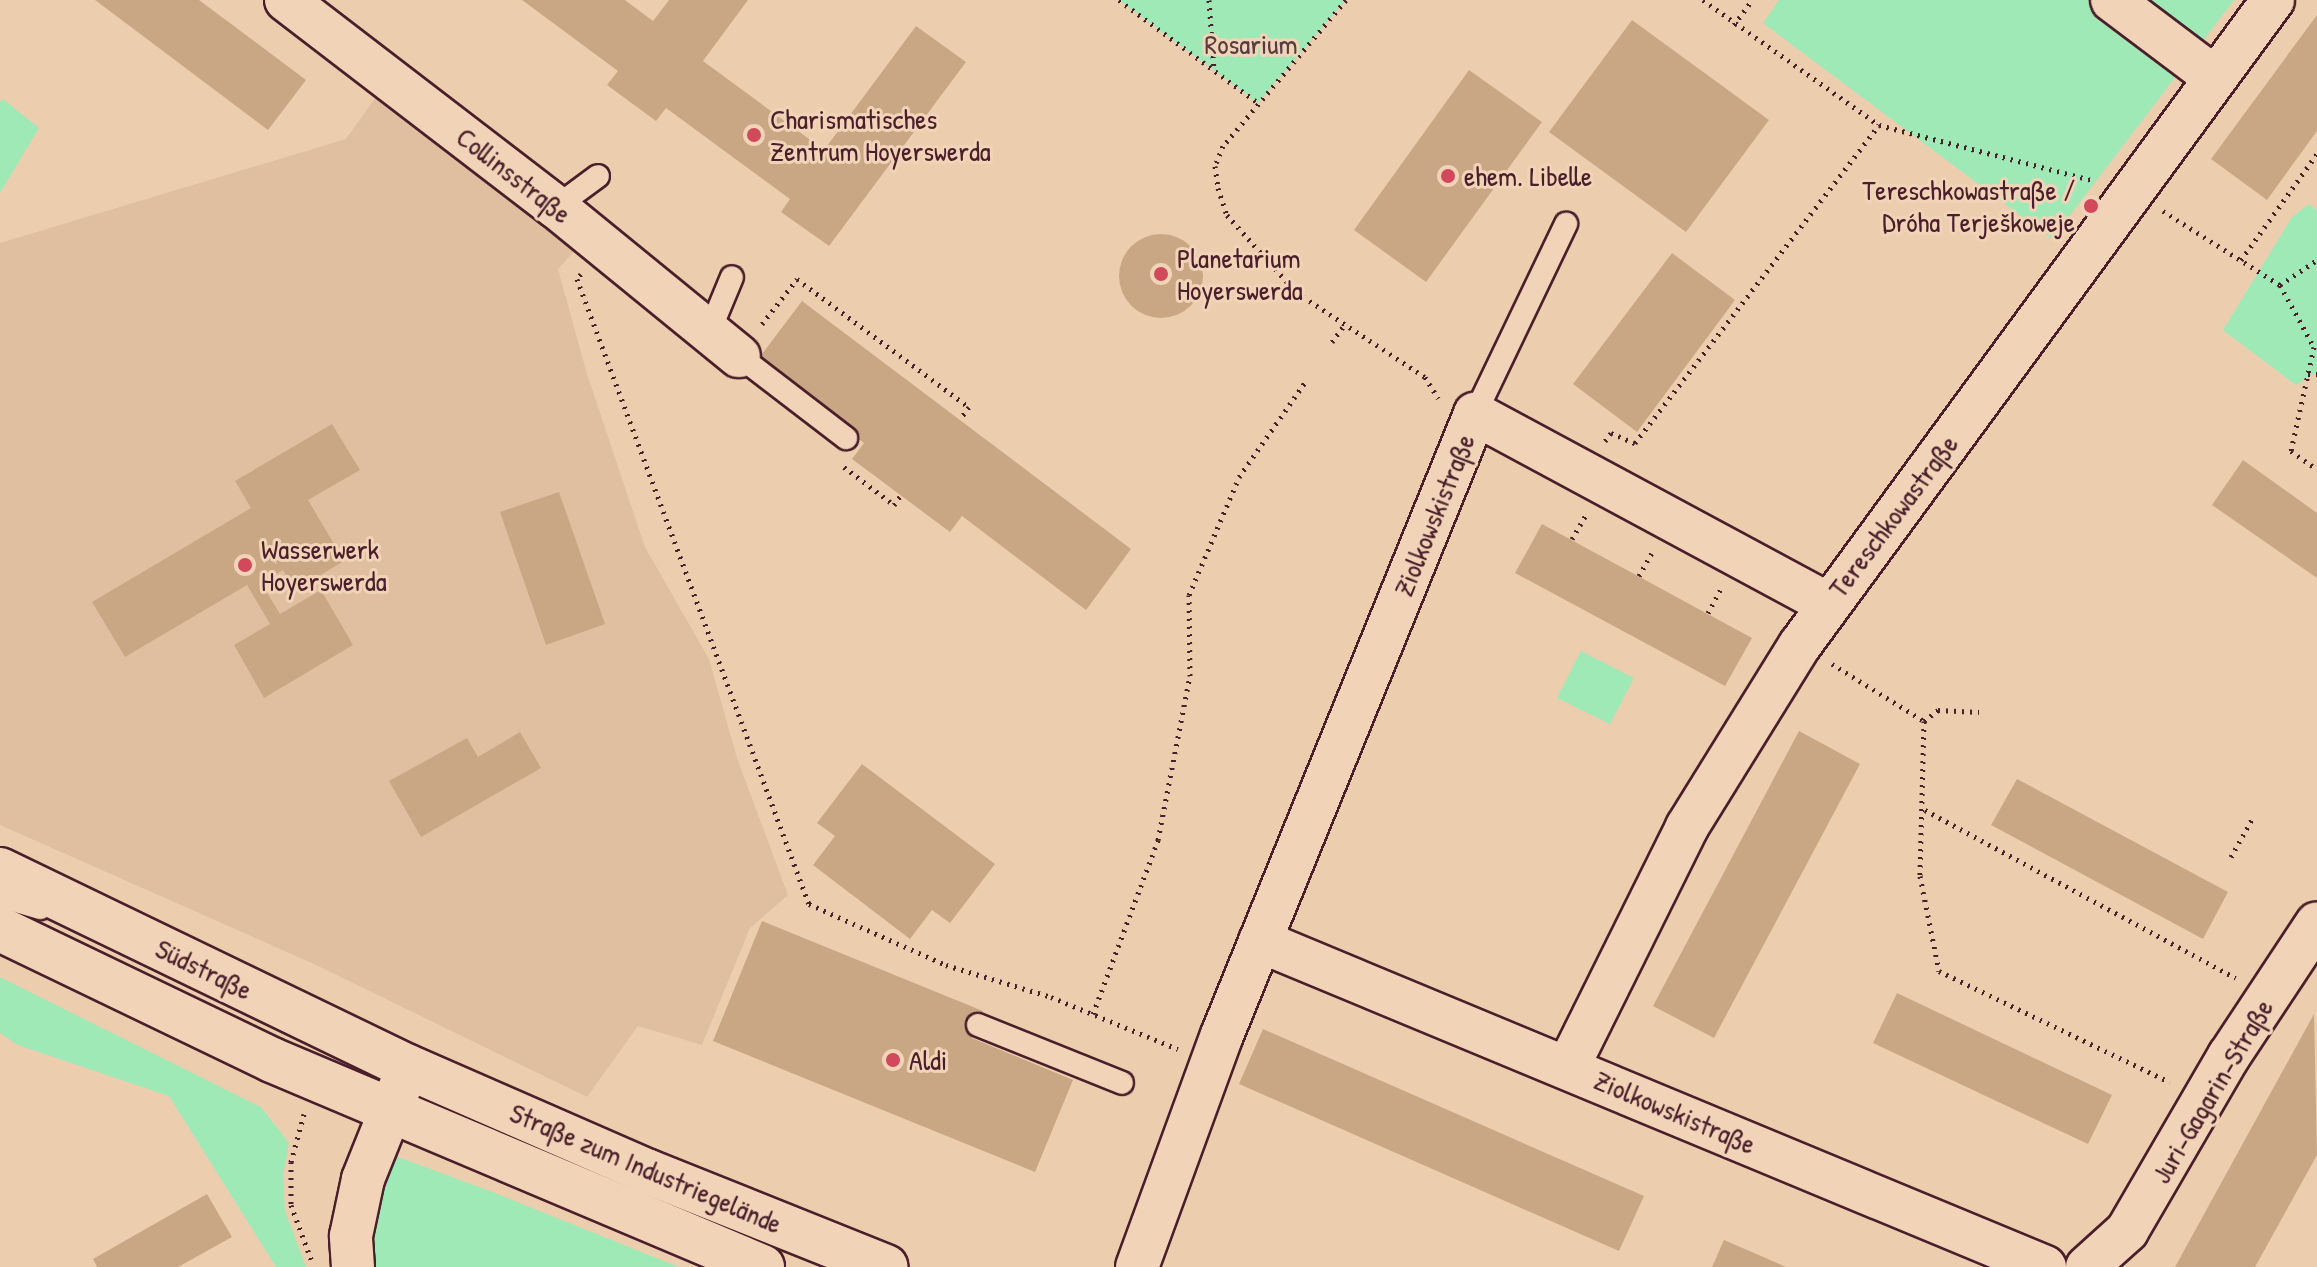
<!DOCTYPE html>
<meta charset="utf-8">
<style>
body{margin:0}
#map{position:relative;width:2317px;height:1267px;overflow:hidden;background:#ecceae;font-family:"Patrick Hand",sans-serif}
div>[style]{position:absolute}
[style*='--x']{left:calc(var(--x)*1px);top:calc(var(--y)*1px);width:calc(var(--w)*1px);rotate:calc(var(--a)*1deg)}
.built>*{inset:0;background:#dfbf9f}
.green>*{inset:0;background:#9fe9b7}
.building>*{inset:0;background:#caa784}
.round{border-radius:50%}
.path>*{height:5px;margin-top:-2.5px;transform-origin:0;background:repeating-linear-gradient(90deg,#4a1f2b 0 2px,transparent 0 8px)}
.roads{filter:drop-shadow(2px 0 #4a1f2b) drop-shadow(-2px 0 #4a1f2b) drop-shadow(0 2px #4a1f2b) drop-shadow(0 -2px #4a1f2b)}
.service>*{height:22px;margin:-11px;padding:0 11px;transform-origin:11px;border-radius:11px;background:#f1d4b8}
.minor>*{height:42px;margin:-21px;padding:0 21px;transform-origin:21px;border-radius:21px;background:#f1d4b8}
.secondary>*{height:44px;margin:-22px;padding:0 22px;transform-origin:22px;border-radius:22px;background:#f1d4b8}
.dots>*{width:22px;height:22px;translate:-50% -50%;box-sizing:border-box;border:4px solid #f1d4b8;border-radius:50%}
span{translate:-50% -50%;white-space:nowrap;text-align:center;line-height:1.15;-webkit-text-stroke:6px #f1d4b8;paint-order:stroke}
.park-label{font-size:28px;color:#573d40}
.poi-label{font-size:28px;color:#4a1f2b}
.left{translate:0 -50%;text-align:left}
.right{translate:-100% -50%;text-align:right}
.street-label{font-size:28px;color:#4a1f2b}
</style>
<div id="map">
<div class="built">
<i style="clip-path:polygon(388px 80px,588px 236px,558px 269px,587px 374px,645px 547px,709px 659px,737px 758px,788px 895px,750px 928px,702px 1045px,638px 1026px,587px 1097px,314px 964px,0 825px,0 243px,346px 139px)"></i>
</div>
<div class="green">
<i style="clip-path:polygon(1119px 0,1346px 0,1258px 103px)"></i>
<i style="clip-path:polygon(1779px 0,2234px 0,2052px 239px,1763px 23px)"></i>
<i style="clip-path:polygon(3px 99px,39px 128px,0 193px,0 102px)"></i>
<i style="clip-path:polygon(2309px 204px,2317px 210px,2317px 372px,2296px 385px,2223px 330px,2292px 217px)"></i>
<i style="clip-path:polygon(1581px 651px,1634px 678px,1610px 724px,1557px 698px)"></i>
<i style="clip-path:polygon(0 977px,261px 1107px,289px 1143px,283px 1175px,285px 1211px,306px 1267px,276px 1267px,169px 1096px,18px 1045px,0 1033px)"></i>
<i style="clip-path:polygon(382px 1151px,490px 1191px,679px 1267px,366px 1267px)"></i>
</div>
<div class="building">
<i style="clip-path:polygon(95px 0,199px 0,306px 80px,268px 130px)"></i>
<i style="clip-path:polygon(522px 0,625px 0,653px 21px,669px 0,748px 0,703px 61px,824px 150px,916px 26px,966px 62px,829px 246px,781px 212px,790px 199px,666px 108px,656px 121px,607px 85px,618px 71px)"></i>
<i style="clip-path:polygon(2317px 15px,2317px 131px,2267px 200px,2211px 159px)"></i>
<i style="clip-path:polygon(1632px 20px,1769px 120px,1686px 232px,1549px 132px)"></i>
<i style="clip-path:polygon(1469px 70px,1542px 122px,1426px 282px,1354px 230px)"></i>
<i class="round" style="left:1119px;top:234px;width:84px;height:84px"></i>
<i style="clip-path:polygon(1672px 253px,1735px 300px,1637px 432px,1573px 384px)"></i>
<i style="clip-path:polygon(802px 301px,1131px 549px,1086px 610px,962px 516px,950px 532px,852px 459px,864px 443px,756px 362px)"></i>
<i style="clip-path:polygon(332px 424px,360px 470px,308px 500px,344px 561px,295px 590px,283px 570px,261px 583px,280px 614px,321px 590px,353px 645px,264px 698px,234px 645px,270px 624px,247px 585px,125px 657px,92px 602px,251px 508px,235px 481px)"></i>
<i style="clip-path:polygon(2243px 460px,2317px 513px,2317px 578px,2212px 505px)"></i>
<i style="clip-path:polygon(559px 492px,605px 624px,546px 645px,500px 512px)"></i>
<i style="clip-path:polygon(1542px 524px,1752px 638px,1725px 686px,1515px 573px)"></i>
<i style="clip-path:polygon(1799px 731px,1860px 764px,1714px 1038px,1653px 1006px)"></i>
<i style="clip-path:polygon(520px 732px,541px 768px,421px 837px,389px 781px,467px 738px,478px 757px)"></i>
<i style="clip-path:polygon(862px 764px,995px 864px,950px 923px,932px 910px,910px 939px,813px 865px,835px 836px,817px 823px)"></i>
<i style="clip-path:polygon(2017px 779px,2228px 892px,2203px 939px,1991px 825px)"></i>
<i style="clip-path:polygon(762px 921px,983px 1011px,972px 1038px,1073px 1080px,1035px 1172px,713px 1041px)"></i>
<i style="clip-path:polygon(1897px 993px,2112px 1095px,2088px 1144px,1873px 1043px)"></i>
<i style="clip-path:polygon(2314px 1014px,2317px 1155px,2255px 1267px,2175px 1267px)"></i>
<i style="clip-path:polygon(1263px 1029px,1644px 1196px,1619px 1251px,1239px 1084px)"></i>
<i style="clip-path:polygon(207px 1194px,232px 1237px,178px 1267px,97px 1267px,93px 1259px)"></i>
<i style="clip-path:polygon(1724px 1240px,1761px 1256px,1786px 1267px,1712px 1267px)"></i>
</div>
<div class="path">
<i style="--x:1119;--y:0;--w:173;--a:36.5"></i>
<i style="--x:1209;--y:0;--w:70;--a:85.9"></i>
<i style="--x:1346;--y:0;--w:191;--a:130.1"></i>
<i style="--x:1223;--y:146;--w:22;--a:112"></i>
<i style="--x:1215;--y:166;--w:22;--a:82"></i>
<i style="--x:1218;--y:188;--w:28;--a:72"></i>
<i style="--x:1227;--y:215;--w:103;--a:48.1"></i>
<i style="--x:1296;--y:292;--w:154;--a:33.4"></i>
<i style="--x:1425;--y:377;--w:25;--a:58"></i>
<i style="--x:1703;--y:0;--w:216;--a:35.4"></i>
<i style="--x:1879;--y:125;--w:220;--a:14.5"></i>
<i style="--x:1734;--y:25;--w:31;--a:-54"></i>
<i style="--x:2163;--y:211;--w:138;--a:32.3"></i>
<i style="--x:2280;--y:285;--w:71;--a:61.3"></i>
<i style="--x:2314;--y:347;--w:107;--a:102.5"></i>
<i style="--x:2291;--y:451;--w:32;--a:35"></i>
<i style="--x:2241;--y:260;--w:130;--a:-54.4"></i>
<i style="--x:581;--y:274;--w:6;--a:129"></i>
<i style="--x:577;--y:279;--w:667;--a:69.64"></i>
<i style="--x:809;--y:904;--w:150;--a:24"></i>
<i style="--x:946;--y:965;--w:110;--a:16.9"></i>
<i style="--x:1051;--y:997;--w:137;--a:22.3"></i>
<i style="--x:2280;--y:285;--w:45;--a:-34"></i>
<i style="--x:762;--y:324;--w:57;--a:-52.1"></i>
<i style="--x:797;--y:279;--w:214;--a:36.7"></i>
<i style="--x:969;--y:407;--w:15;--a:127"></i>
<i style="--x:1332;--y:342;--w:22;--a:-54"></i>
<i style="--x:2308;--y:374;--w:9;--a:0"></i>
<i style="--x:1605;--y:441;--w:10;--a:-53"></i>
<i style="--x:1611;--y:433;--w:26;--a:23"></i>
<i style="--x:1635;--y:443;--w:401;--a:-52.5"></i>
<i style="--x:844;--y:467;--w:63;--a:37.2"></i>
<i style="--x:894;--y:505;--w:12;--a:-55"></i>
<i style="--x:1572;--y:539;--w:28;--a:-60"></i>
<i style="--x:1639;--y:576;--w:26;--a:-61"></i>
<i style="--x:1708;--y:613;--w:27;--a:-62"></i>
<i style="--x:1832;--y:664;--w:108;--a:31.8"></i>
<i style="--x:1924;--y:721;--w:155;--a:91.5"></i>
<i style="--x:1920;--y:876;--w:97;--a:78.7"></i>
<i style="--x:1939;--y:971;--w:256;--a:25.7"></i>
<i style="--x:1924;--y:721;--w:18;--a:-38"></i>
<i style="--x:1938;--y:710;--w:41;--a:2.8"></i>
<i style="--x:1925;--y:810;--w:353;--a:28.4"></i>
<i style="--x:2231;--y:857;--w:43;--a:-61.1"></i>
<i style="--x:1093;--y:1014;--w:186;--a:-69.5"></i>
<i style="--x:1158;--y:840;--w:167;--a:-79"></i>
<i style="--x:1190;--y:676;--w:81;--a:-90.7"></i>
<i style="--x:1189;--y:595;--w:128;--a:-67"></i>
<i style="--x:1239;--y:477;--w:117;--a:-55.1"></i>
<i style="--x:304;--y:1114;--w:50;--a:105.2"></i>
<i style="--x:291;--y:1162;--w:43;--a:90"></i>
<i style="--x:291;--y:1205;--w:58;--a:69.7"></i>
</div>
<div class="roads">
<div class="service">
<i style="--x:556;--y:207;--w:52;--a:-36.4"></i>
<i style="--x:710;--y:330;--w:57;--a:-67.5"></i>
<i style="--x:739;--y:356;--w:135;--a:37.5"></i>
<i style="--x:1475;--y:414;--w:211;--a:-64.4"></i>
<i style="--x:0;--y:896;--w:42;--a:16.7"></i>
<i style="--x:978;--y:1025;--w:155;--a:21.9"></i>
</div>
<div class="minor">
<i style="--x:286;--y:0;--w:340;--a:37.5"></i>
<i style="--x:556;--y:207;--w:236;--a:39.2"></i>
<i style="--x:2112;--y:0;--w:128;--a:37"></i>
<i style="--x:1260;--y:941;--w:850;--a:22.55"></i>
<i style="--x:1568;--y:1067;--w:268;--a:-63.6"></i>
<i style="--x:1687;--y:827;--w:214;--a:-58.2"></i>
<i style="--x:1800;--y:645;--w:800;--a:-53.75"></i>
<i style="--x:353;--y:1267;--w:31;--a:-94"></i>
<i style="--x:351;--y:1236;--w:58;--a:-78.1"></i>
<i style="--x:363;--y:1179;--w:110;--a:-68.1"></i>
<i style="--x:1137;--y:1267;--w:247;--a:-69.9"></i>
<i style="--x:1222;--y:1035;--w:671;--a:-67.83"></i>
<i style="--x:1475;--y:414;--w:401;--a:28.3"></i>
<i style="--x:2087;--y:1267;--w:54;--a:-42"></i>
<i style="--x:2127;--y:1231;--w:203;--a:-59.8"></i>
<i style="--x:2229;--y:1056;--w:159;--a:-56.5"></i>
</div>
<div class="secondary">
<i style="--x:0;--y:870;--w:453;--a:25.8"></i>
<i style="--x:408;--y:1067;--w:260;--a:23.6"></i>
<i style="--x:646;--y:1171;--w:258;--a:21.8"></i>
<i style="--x:0;--y:929;--w:302;--a:25.7"></i>
<i style="--x:272;--y:1060;--w:532;--a:22.9"></i>
</div>
</div>
<div class="dots">
<i style="left:754px;top:135px;background:#d1495b"></i>
<i style="left:1448px;top:176px;background:#d1495b"></i>
<i style="left:2091px;top:206px;background:#d1495b"></i>
<i style="left:1161px;top:274px;background:#d1495b"></i>
<i style="left:245px;top:565px;background:#d1495b"></i>
<i style="left:893px;top:1060px;background:#d1495b"></i>
</div>
<div class="park-label">
<span style="left:1251px;top:44px">Rosarium</span>
</div>
<div class="poi-label">
<span class="left" style="left:770px;top:135px">Charismatisches<br>Zentrum Hoyerswerda</span>
<span class="left" style="left:1464px;top:176px">ehem. Libelle</span>
<span class="right" style="left:2075px;top:206px">Tereschkowastraße /<br>Dróha Terješkoweje</span>
<span class="left" style="left:1177px;top:274px">Planetarium<br>Hoyerswerda</span>
<span class="left" style="left:261px;top:565px">Wasserwerk<br>Hoyerswerda</span>
<span class="left" style="left:909px;top:1060px">Aldi</span>
</div>
<div class="street-label">
<span style="left:514px;top:175px;rotate:38deg">Collinsstraße</span>
<span style="left:1434px;top:515px;rotate:-68deg">Ziolkowskistraße</span>
<span style="left:1893px;top:516px;rotate:-53deg">Tereschkowastraße</span>
<span style="left:204px;top:969px;rotate:26deg">Südstraße</span>
<span style="left:2212px;top:1091px;rotate:-59deg">Juri-Gagarin-Straße</span>
<span style="left:1675px;top:1112px;rotate:23deg">Ziolkowskistraße</span>
<span style="left:646px;top:1168px;rotate:23deg">Straße zum Industriegelände</span>
</div>
</div>
